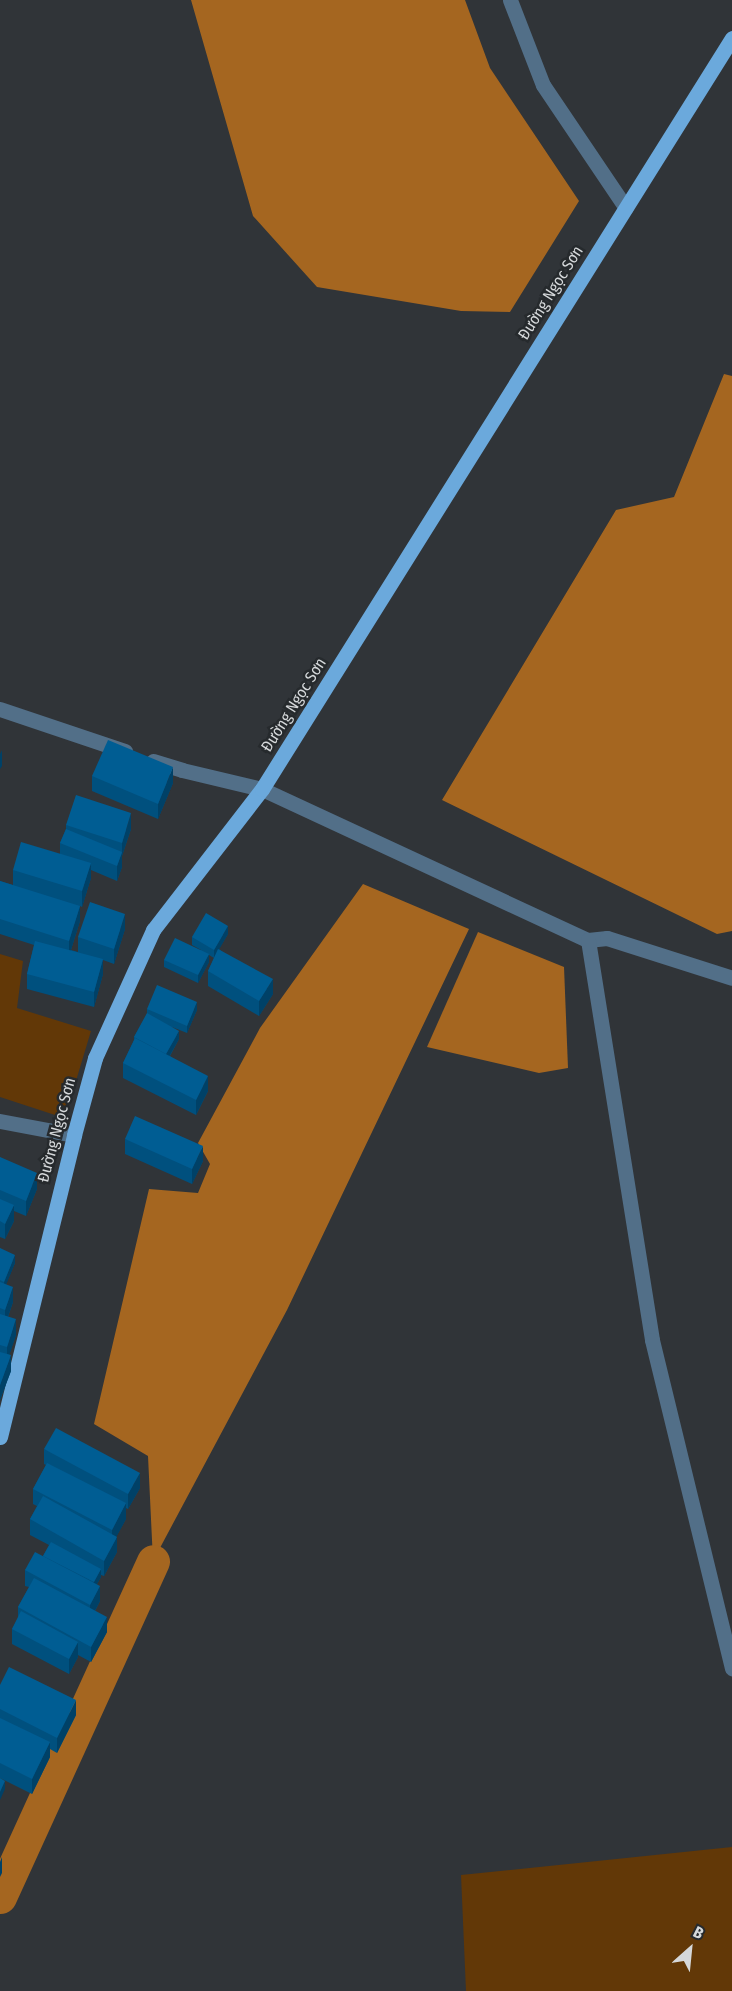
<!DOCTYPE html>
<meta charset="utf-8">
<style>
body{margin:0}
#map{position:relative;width:732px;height:1991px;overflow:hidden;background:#303438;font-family:"Fira Sans Condensed",sans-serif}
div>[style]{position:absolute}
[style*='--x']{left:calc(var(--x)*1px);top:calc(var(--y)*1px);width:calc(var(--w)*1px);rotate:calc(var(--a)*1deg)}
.green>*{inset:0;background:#623807}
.water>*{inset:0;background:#a56620}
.canal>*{height:33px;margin:-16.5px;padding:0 16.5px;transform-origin:16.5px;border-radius:16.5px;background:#a56620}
.minor>*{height:15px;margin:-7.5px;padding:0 7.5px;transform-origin:7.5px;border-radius:7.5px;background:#526f88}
.major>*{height:15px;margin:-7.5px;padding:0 7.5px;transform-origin:7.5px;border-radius:7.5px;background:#6ba9dc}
.wall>*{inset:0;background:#00507e}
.shaded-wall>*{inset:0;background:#004167}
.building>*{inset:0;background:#005d93}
span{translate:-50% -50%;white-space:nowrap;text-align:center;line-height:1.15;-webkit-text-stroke:5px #262a2d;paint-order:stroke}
.street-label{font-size:16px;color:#d5d8da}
.north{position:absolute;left:660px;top:1919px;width:60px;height:60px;-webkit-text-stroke:4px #262a2d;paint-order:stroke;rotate:27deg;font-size:16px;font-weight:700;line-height:24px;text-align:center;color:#d5d8da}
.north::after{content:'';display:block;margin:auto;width:21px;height:27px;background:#d5d8da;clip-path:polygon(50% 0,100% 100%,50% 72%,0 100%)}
</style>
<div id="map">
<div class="green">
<i style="clip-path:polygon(0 954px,23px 961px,17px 1008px,91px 1031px,69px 1104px,55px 1115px,0 1097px)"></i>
<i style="clip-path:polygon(732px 1847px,732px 1991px,466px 1991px,461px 1875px)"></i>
</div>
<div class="water">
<i style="clip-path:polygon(191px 0,465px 0,490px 68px,579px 201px,510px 312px,461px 311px,317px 287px,253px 216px)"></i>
<i style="clip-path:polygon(724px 374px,732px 376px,732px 931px,717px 934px,442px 800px,616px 510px,674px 497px)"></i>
<i style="clip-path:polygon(363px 884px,469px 929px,287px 1310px,153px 1561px,148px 1456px,94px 1424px,149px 1189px,198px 1193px,210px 1164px,198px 1143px,260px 1028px)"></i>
<i style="clip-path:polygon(478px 932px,564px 967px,568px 1068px,539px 1073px,427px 1047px)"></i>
</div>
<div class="canal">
<i style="--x:0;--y:1897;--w:369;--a:-65.5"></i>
</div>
<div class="minor">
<i style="--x:510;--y:0;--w:91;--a:68.8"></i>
<i style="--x:543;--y:85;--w:148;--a:56"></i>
<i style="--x:0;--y:709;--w:132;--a:18.6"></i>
<i style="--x:153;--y:761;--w:30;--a:17"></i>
<i style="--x:182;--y:770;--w:82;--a:13.4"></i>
<i style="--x:262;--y:789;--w:359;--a:24.9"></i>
<i style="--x:588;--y:940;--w:19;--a:-6"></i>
<i style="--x:607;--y:938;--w:131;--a:17.7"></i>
<i style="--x:588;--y:940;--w:405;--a:80.9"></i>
<i style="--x:652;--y:1340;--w:338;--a:76.3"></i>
<i style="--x:0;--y:1121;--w:75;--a:10.7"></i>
</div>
<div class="major">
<i style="--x:0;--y:1437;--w:311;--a:-76.2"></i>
<i style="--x:74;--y:1135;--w:80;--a:-74.7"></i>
<i style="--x:95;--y:1058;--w:141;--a:-65.6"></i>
<i style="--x:153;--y:930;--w:178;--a:-52.3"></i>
<i style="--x:262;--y:789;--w:886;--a:-57.96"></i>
</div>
<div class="wall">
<i style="clip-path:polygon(92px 776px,173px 783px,158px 819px,92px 791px)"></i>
<i style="clip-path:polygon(66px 825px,131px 829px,122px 856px,122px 867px,117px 881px,91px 870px,91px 878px,82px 907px,80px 906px,80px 921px,71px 950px,78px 952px,78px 937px,125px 929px,114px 964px,103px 960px,103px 974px,94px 1007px,27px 989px,27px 974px,34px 945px,0 934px,0 881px,13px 885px,13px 870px,60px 854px,60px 843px,66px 829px)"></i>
<i style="clip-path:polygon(228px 934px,219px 949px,273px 994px,259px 1016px,208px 986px,208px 971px,214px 958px,209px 955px,209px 962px,198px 983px,164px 967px,164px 960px,201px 950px,192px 945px,192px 937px)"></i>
<i style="clip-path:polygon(147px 1009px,197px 1010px,187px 1033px,172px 1027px,179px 1039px,170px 1056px,208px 1091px,196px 1115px,123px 1078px,123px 1063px,134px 1040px,134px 1037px,147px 1014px)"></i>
<i style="clip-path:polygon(125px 1139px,203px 1161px,192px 1184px,125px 1154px)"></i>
<i style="clip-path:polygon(0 1157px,37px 1189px,26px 1216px,14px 1211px,14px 1221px,5px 1239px,0 1237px)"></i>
<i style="clip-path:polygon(0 1248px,15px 1263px,6px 1284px,13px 1302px,8px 1317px,16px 1335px,9px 1355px,11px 1371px,0 1400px)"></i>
<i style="clip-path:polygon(44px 1449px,140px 1488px,128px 1509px,126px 1508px,126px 1519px,116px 1537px,117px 1552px,104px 1576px,101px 1575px,101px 1577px,97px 1584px,100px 1601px,95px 1611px,107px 1632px,91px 1662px,78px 1655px,78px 1657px,69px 1674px,12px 1644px,12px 1629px,18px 1618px,18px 1607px,29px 1587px,25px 1586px,25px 1570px,43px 1556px,49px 1545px,30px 1535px,30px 1519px,37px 1506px,33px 1504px,33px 1489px,46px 1465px,44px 1464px)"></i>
<i style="clip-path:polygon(0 1685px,76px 1715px,57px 1753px,50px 1749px,50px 1757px,32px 1794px,0 1778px)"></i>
</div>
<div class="shaded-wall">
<i style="clip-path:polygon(2px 750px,2px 766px,0 769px,0 754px)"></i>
<i style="clip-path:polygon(173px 767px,173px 783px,158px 819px,158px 804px)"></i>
<i style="clip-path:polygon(131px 813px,131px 829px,122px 856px,122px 867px,117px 881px,117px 866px,122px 853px,122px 843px)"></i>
<i style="clip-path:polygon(91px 863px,91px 878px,82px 907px,82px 891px)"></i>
<i style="clip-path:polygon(80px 906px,80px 921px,69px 956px,69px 941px)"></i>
<i style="clip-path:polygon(125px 914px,125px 929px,114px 964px,114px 949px)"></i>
<i style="clip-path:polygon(228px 926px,228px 934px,214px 958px,214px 950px)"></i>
<i style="clip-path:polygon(209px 954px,209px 962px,198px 983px,198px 975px)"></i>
<i style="clip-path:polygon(103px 959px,103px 974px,94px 1007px,94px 992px)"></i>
<i style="clip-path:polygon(273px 979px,273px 994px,259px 1016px,259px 1001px)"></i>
<i style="clip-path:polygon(197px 1002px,197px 1010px,187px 1033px,187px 1026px)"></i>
<i style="clip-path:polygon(179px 1031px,179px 1039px,166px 1062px,166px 1054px)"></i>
<i style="clip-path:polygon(208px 1076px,208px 1091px,196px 1115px,196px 1100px)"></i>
<i style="clip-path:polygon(203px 1146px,203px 1161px,192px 1184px,192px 1169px)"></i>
<i style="clip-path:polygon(37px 1173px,37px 1189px,26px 1216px,26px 1201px)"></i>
<i style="clip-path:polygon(14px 1205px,14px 1221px,5px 1239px,5px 1224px)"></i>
<i style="clip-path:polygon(15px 1255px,15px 1263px,4px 1290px,4px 1282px)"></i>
<i style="clip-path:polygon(13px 1287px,13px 1302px,5px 1325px,5px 1310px)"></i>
<i style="clip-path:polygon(16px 1319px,16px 1335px,7px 1362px,7px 1347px)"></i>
<i style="clip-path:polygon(11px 1355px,11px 1371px,0 1400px,0 1385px)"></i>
<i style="clip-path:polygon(140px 1473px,140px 1488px,128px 1509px,128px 1494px)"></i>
<i style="clip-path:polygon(126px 1503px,126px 1519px,112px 1545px,112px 1530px)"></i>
<i style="clip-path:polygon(117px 1537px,117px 1552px,104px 1576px,104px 1561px)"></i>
<i style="clip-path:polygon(101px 1569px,101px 1577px,92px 1593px,92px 1585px)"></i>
<i style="clip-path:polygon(100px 1586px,100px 1601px,90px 1620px,90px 1605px)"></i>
<i style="clip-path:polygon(107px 1617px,107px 1632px,91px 1662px,91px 1647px)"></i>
<i style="clip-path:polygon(78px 1642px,78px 1657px,69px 1674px,69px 1659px)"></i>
<i style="clip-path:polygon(76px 1700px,76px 1715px,57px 1753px,57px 1738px)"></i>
<i style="clip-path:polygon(50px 1742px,50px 1757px,32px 1794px,32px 1779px)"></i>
<i style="clip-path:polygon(5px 1781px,5px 1789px,0 1800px,0 1792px)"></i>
<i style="clip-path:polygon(2px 1857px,2px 1873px,0 1877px,0 1862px)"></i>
</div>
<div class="building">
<i style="clip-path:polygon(108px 740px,173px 767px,158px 804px,92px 776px)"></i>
<i style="clip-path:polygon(76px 795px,131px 813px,122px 843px,66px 825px)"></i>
<i style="clip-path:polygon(66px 829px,122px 852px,117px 866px,60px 843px)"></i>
<i style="clip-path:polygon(21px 842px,91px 863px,82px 891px,13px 870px)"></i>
<i style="clip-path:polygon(0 881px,80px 906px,69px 941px,0 919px)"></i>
<i style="clip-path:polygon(90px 902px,125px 914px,114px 949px,78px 937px)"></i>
<i style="clip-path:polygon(206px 913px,228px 926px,214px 950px,192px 937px)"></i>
<i style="clip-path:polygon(175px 938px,209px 954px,198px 975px,164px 960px)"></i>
<i style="clip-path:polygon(35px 941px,103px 959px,94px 992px,27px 974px)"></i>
<i style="clip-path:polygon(218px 949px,273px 979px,259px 1001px,208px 971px)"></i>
<i style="clip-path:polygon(157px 985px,197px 1002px,187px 1026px,147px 1009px)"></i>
<i style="clip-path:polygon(147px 1013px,179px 1031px,166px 1054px,134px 1037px)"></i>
<i style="clip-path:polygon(135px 1038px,208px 1076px,196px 1100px,123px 1063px)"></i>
<i style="clip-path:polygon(135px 1116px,203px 1146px,192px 1169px,125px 1139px)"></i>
<i style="clip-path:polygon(0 1157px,37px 1173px,26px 1201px,0 1190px)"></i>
<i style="clip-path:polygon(0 1199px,14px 1205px,5px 1224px,0 1221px)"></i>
<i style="clip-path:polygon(0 1248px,15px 1255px,4px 1282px,0 1280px)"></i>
<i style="clip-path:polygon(0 1282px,13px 1287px,5px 1310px,0 1308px)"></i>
<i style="clip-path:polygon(0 1314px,16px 1319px,7px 1347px,0 1345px)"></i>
<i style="clip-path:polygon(0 1352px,11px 1355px,0 1385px)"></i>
<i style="clip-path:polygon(56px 1428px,140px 1473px,128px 1494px,44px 1449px)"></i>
<i style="clip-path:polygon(47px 1463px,126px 1503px,112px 1530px,33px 1489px)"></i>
<i style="clip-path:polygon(43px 1496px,117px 1537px,104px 1561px,30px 1519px)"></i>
<i style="clip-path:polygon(51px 1542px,101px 1569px,94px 1582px,43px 1556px)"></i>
<i style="clip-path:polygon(35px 1552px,100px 1586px,90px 1605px,25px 1570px)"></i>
<i style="clip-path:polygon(34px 1578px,107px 1617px,91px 1647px,18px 1607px)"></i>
<i style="clip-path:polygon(21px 1611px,78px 1642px,69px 1659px,12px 1629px)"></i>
<i style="clip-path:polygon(9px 1667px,76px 1700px,57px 1738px,0 1709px,0 1685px)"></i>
<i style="clip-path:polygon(0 1718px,50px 1742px,32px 1779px,0 1763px)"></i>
<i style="clip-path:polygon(0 1778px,5px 1781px,0 1792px)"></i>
</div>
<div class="street-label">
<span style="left:551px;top:293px;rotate:-58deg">Đường Ngọc Sơn</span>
<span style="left:294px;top:705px;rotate:-58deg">Đường Ngọc Sơn</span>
<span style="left:57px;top:1130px;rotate:-75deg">Đường Ngọc Sơn</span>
</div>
<div class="north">B</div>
</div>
